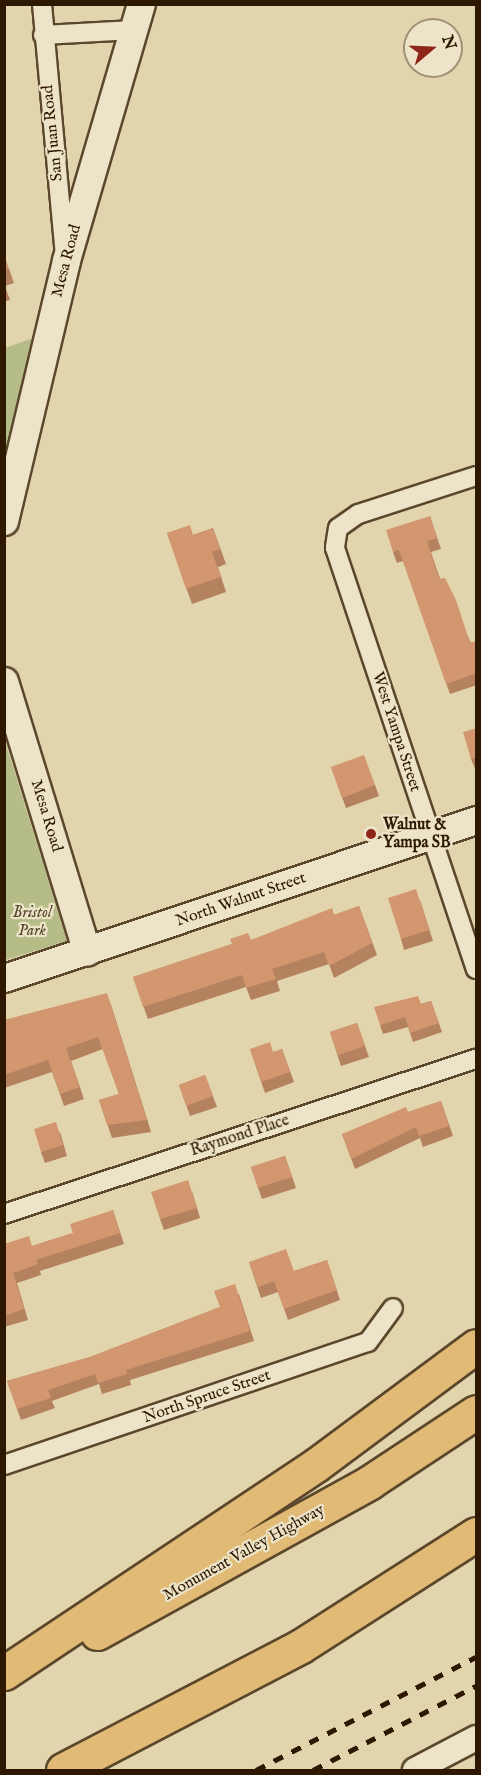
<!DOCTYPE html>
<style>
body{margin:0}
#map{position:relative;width:481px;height:1775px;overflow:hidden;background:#e2d4ac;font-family:"IM FELL English",serif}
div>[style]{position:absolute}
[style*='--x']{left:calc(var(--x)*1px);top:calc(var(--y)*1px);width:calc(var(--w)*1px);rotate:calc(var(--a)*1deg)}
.green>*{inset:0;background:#b5bc88}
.roads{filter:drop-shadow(2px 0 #5b472c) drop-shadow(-2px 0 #5b472c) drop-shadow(0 2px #5b472c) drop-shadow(0 -2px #5b472c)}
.minor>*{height:18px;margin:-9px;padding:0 9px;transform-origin:9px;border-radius:9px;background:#ece3c9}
.tertiary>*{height:24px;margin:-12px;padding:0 12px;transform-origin:12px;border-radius:12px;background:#ece3c9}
.secondary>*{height:27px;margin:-13.5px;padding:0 13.5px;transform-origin:13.5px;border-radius:13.5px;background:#ece3c9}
.motorway>*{height:33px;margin:-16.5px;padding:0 16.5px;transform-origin:16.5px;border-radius:16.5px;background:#e1ba76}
.rail>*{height:4.5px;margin-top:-2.25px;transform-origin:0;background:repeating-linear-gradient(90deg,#2e1801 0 10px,transparent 0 20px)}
.wall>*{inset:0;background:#b58260}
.shaded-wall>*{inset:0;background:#946a4e}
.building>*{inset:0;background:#d39770}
.dots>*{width:16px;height:16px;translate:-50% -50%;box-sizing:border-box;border:3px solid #ece3c9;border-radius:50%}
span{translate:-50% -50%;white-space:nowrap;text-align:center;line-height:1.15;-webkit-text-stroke:4.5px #ece3c9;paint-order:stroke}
.street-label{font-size:16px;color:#2e1801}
.poi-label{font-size:16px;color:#2e1801;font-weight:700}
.left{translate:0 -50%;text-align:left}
.park-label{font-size:16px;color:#56492a;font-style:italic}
.frame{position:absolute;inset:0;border:6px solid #2e1801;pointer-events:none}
.north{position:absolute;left:403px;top:18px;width:60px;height:60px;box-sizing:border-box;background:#ece3c9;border:2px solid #a09279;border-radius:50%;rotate:71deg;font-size:16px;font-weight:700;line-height:24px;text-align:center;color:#2e1801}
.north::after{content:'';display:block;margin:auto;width:21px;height:27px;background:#8f2418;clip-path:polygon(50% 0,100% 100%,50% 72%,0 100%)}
</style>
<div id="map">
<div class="green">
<i style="clip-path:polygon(39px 336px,5px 468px,5px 348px)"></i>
<i style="clip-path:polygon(5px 741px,67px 941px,5px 960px,4px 960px)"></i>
</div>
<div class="roads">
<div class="minor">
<i style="--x:42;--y:4;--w:245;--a:84.8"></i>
<i style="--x:43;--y:35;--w:91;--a:-3.1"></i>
<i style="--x:476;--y:476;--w:124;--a:162.1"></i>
<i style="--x:358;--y:514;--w:24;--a:145"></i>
<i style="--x:338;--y:528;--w:20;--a:99"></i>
<i style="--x:335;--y:548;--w:444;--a:71.5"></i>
<i style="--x:4;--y:1214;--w:497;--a:-18.2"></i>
<i style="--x:4;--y:1465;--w:384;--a:-18.7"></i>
<i style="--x:368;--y:1342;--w:42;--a:-53.7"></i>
</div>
<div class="tertiary">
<i style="--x:415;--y:1770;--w:69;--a:-27.7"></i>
</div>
<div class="secondary">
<i style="--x:4;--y:521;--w:268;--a:-76.6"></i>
<i style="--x:66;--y:260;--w:267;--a:-73.7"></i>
<i style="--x:4;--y:681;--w:283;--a:73"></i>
<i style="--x:4;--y:978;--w:498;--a:-18.5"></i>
</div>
<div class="motorway">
<i style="--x:97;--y:1633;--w:312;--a:-28.9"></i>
<i style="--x:370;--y:1482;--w:127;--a:-33.4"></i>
<i style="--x:4;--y:1673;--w:375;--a:-33.7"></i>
<i style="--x:316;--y:1465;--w:199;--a:-36.6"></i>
<i style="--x:63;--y:1770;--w:268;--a:-27.5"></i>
<i style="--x:301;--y:1646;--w:208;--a:-32.6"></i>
</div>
</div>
<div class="rail">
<i style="--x:256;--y:1770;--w:247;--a:-27.2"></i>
<i style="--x:313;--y:1770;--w:183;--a:-27.3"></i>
</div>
<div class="wall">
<i style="clip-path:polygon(4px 255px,14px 283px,5px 286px,10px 300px,4px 302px)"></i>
<i style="clip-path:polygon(430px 516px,441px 549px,431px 552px,440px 579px,471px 643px,477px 641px,477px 685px,450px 694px,403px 561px,397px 563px,393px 552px)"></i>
<i style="clip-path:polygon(213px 528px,226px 564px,218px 567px,226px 592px,192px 604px,167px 533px,193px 535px)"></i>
<i style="clip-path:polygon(477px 728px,477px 769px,475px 769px,471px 759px)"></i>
<i style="clip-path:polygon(331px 767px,375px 785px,379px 796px,346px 808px)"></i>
<i style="clip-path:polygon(420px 900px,433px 941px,404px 950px,401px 939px)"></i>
<i style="clip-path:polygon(359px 906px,377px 955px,334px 978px,329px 964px,277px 981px,280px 991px,251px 1000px,246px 987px,148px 1019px,133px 977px,232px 944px,251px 940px,334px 915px)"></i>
<i style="clip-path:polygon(431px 1001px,442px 1032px,413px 1042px,408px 1027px,383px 1034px,380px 1025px,421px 1004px)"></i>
<i style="clip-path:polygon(111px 1005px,151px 1132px,112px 1138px,99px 1100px,119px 1094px,103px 1049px,71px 1061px,84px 1099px,64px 1106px,52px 1072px,4px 1088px,4px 1020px)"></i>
<i style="clip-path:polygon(357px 1023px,369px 1057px,341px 1066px,330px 1032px)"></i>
<i style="clip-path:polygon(250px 1049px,273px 1052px,282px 1049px,294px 1082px,265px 1093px)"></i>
<i style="clip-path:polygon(205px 1075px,217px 1107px,190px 1116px,179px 1085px)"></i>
<i style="clip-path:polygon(441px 1101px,453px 1136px,423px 1147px,420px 1138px,355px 1169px,342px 1134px)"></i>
<i style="clip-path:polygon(60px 1132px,67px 1156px,45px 1163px,41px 1152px)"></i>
<i style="clip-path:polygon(285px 1156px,296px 1188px,262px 1199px,251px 1167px)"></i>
<i style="clip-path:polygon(192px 1191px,200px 1218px,164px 1230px,160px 1219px)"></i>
<i style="clip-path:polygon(113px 1210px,124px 1244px,40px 1271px,41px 1275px,17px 1283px,28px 1320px,4px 1327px,4px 1244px,32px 1246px,73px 1233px)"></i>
<i style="clip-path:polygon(327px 1260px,340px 1300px,288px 1320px,278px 1292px,261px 1298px,249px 1262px,294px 1271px)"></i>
<i style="clip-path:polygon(239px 1294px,254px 1341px,130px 1380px,131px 1385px,102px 1394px,99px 1384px,52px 1401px,55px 1408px,21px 1420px,7px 1381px,90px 1357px,220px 1307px)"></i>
</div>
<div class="shaded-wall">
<i style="clip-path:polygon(107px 993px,111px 1005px,151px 1132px,147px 1120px)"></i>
</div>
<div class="building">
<i style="clip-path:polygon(4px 257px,8px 268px,4px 270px)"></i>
<i style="clip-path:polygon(430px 516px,437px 538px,427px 541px,439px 579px,445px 578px,456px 600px,470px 643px,477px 641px,477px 673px,446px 684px,399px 550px,393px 552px,386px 530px)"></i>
<i style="clip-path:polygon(190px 525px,193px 535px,213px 528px,220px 549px,212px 552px,221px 577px,186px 589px,167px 533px)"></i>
<i style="clip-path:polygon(477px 728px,477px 757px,471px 759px,463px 732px)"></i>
<i style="clip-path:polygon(364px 755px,375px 785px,342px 798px,331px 767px)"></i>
<i style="clip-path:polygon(416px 889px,429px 930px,401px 939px,388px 898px)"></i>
<i style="clip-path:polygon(359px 906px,372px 943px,329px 966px,324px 952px,272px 969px,276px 979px,246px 988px,242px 975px,143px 1007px,133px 977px,232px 944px,230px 939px,248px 933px,251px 940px,332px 908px,334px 915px)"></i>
<i style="clip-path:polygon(107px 993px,147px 1120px,107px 1125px,99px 1100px,119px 1094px,98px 1037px,66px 1048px,80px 1087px,60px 1094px,48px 1060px,4px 1075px,4px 1020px)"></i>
<i style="clip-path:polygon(418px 996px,421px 1004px,431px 1001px,439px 1023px,410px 1033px,405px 1017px,380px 1025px,374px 1007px)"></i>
<i style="clip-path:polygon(357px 1023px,365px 1046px,338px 1055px,330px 1032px)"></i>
<i style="clip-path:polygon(270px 1042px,273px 1052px,282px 1049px,290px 1072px,261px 1082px,250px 1049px)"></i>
<i style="clip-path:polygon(205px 1075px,213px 1096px,186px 1106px,179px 1085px)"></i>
<i style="clip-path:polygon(441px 1101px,449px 1126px,419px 1136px,416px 1127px,351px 1159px,342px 1134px,406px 1107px,408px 1112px)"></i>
<i style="clip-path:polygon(56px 1122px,63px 1145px,41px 1152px,34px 1129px)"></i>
<i style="clip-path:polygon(285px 1156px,292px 1177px,258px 1188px,251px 1167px)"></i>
<i style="clip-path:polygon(188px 1180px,197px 1208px,160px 1219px,151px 1192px)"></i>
<i style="clip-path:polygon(113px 1210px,120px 1233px,36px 1260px,38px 1264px,13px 1273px,24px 1309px,4px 1316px,4px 1244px,29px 1236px,32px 1246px,73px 1233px,70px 1224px)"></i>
<i style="clip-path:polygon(286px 1249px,294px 1271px,327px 1260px,337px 1290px,284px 1309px,274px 1281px,258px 1287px,249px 1262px)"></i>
<i style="clip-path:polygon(235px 1284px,250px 1331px,126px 1370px,127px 1374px,98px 1383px,95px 1374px,48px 1390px,51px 1398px,17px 1409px,7px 1381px,90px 1357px,220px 1307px,214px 1291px)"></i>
</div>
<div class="dots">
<i style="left:371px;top:834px;background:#8f2418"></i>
</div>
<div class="street-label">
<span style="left:53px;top:133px;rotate:-96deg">San Juan Road</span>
<span style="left:67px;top:261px;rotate:-75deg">Mesa Road</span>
<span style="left:396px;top:732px;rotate:72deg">West Yampa Street</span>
<span style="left:46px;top:816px;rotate:73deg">Mesa Road</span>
<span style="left:241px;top:900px;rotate:-19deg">North Walnut Street</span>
<span style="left:240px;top:1136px;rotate:-18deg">Raymond Place</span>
<span style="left:207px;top:1397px;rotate:-19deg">North Spruce Street</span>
<span style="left:244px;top:1553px;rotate:-29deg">Monument Valley Highway</span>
</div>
<div class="poi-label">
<span class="left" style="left:383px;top:834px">Walnut &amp;<br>Yampa SB</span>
</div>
<div class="park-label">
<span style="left:32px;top:922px">Bristol<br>Park</span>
</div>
<div class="frame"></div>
<div class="north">N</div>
</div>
